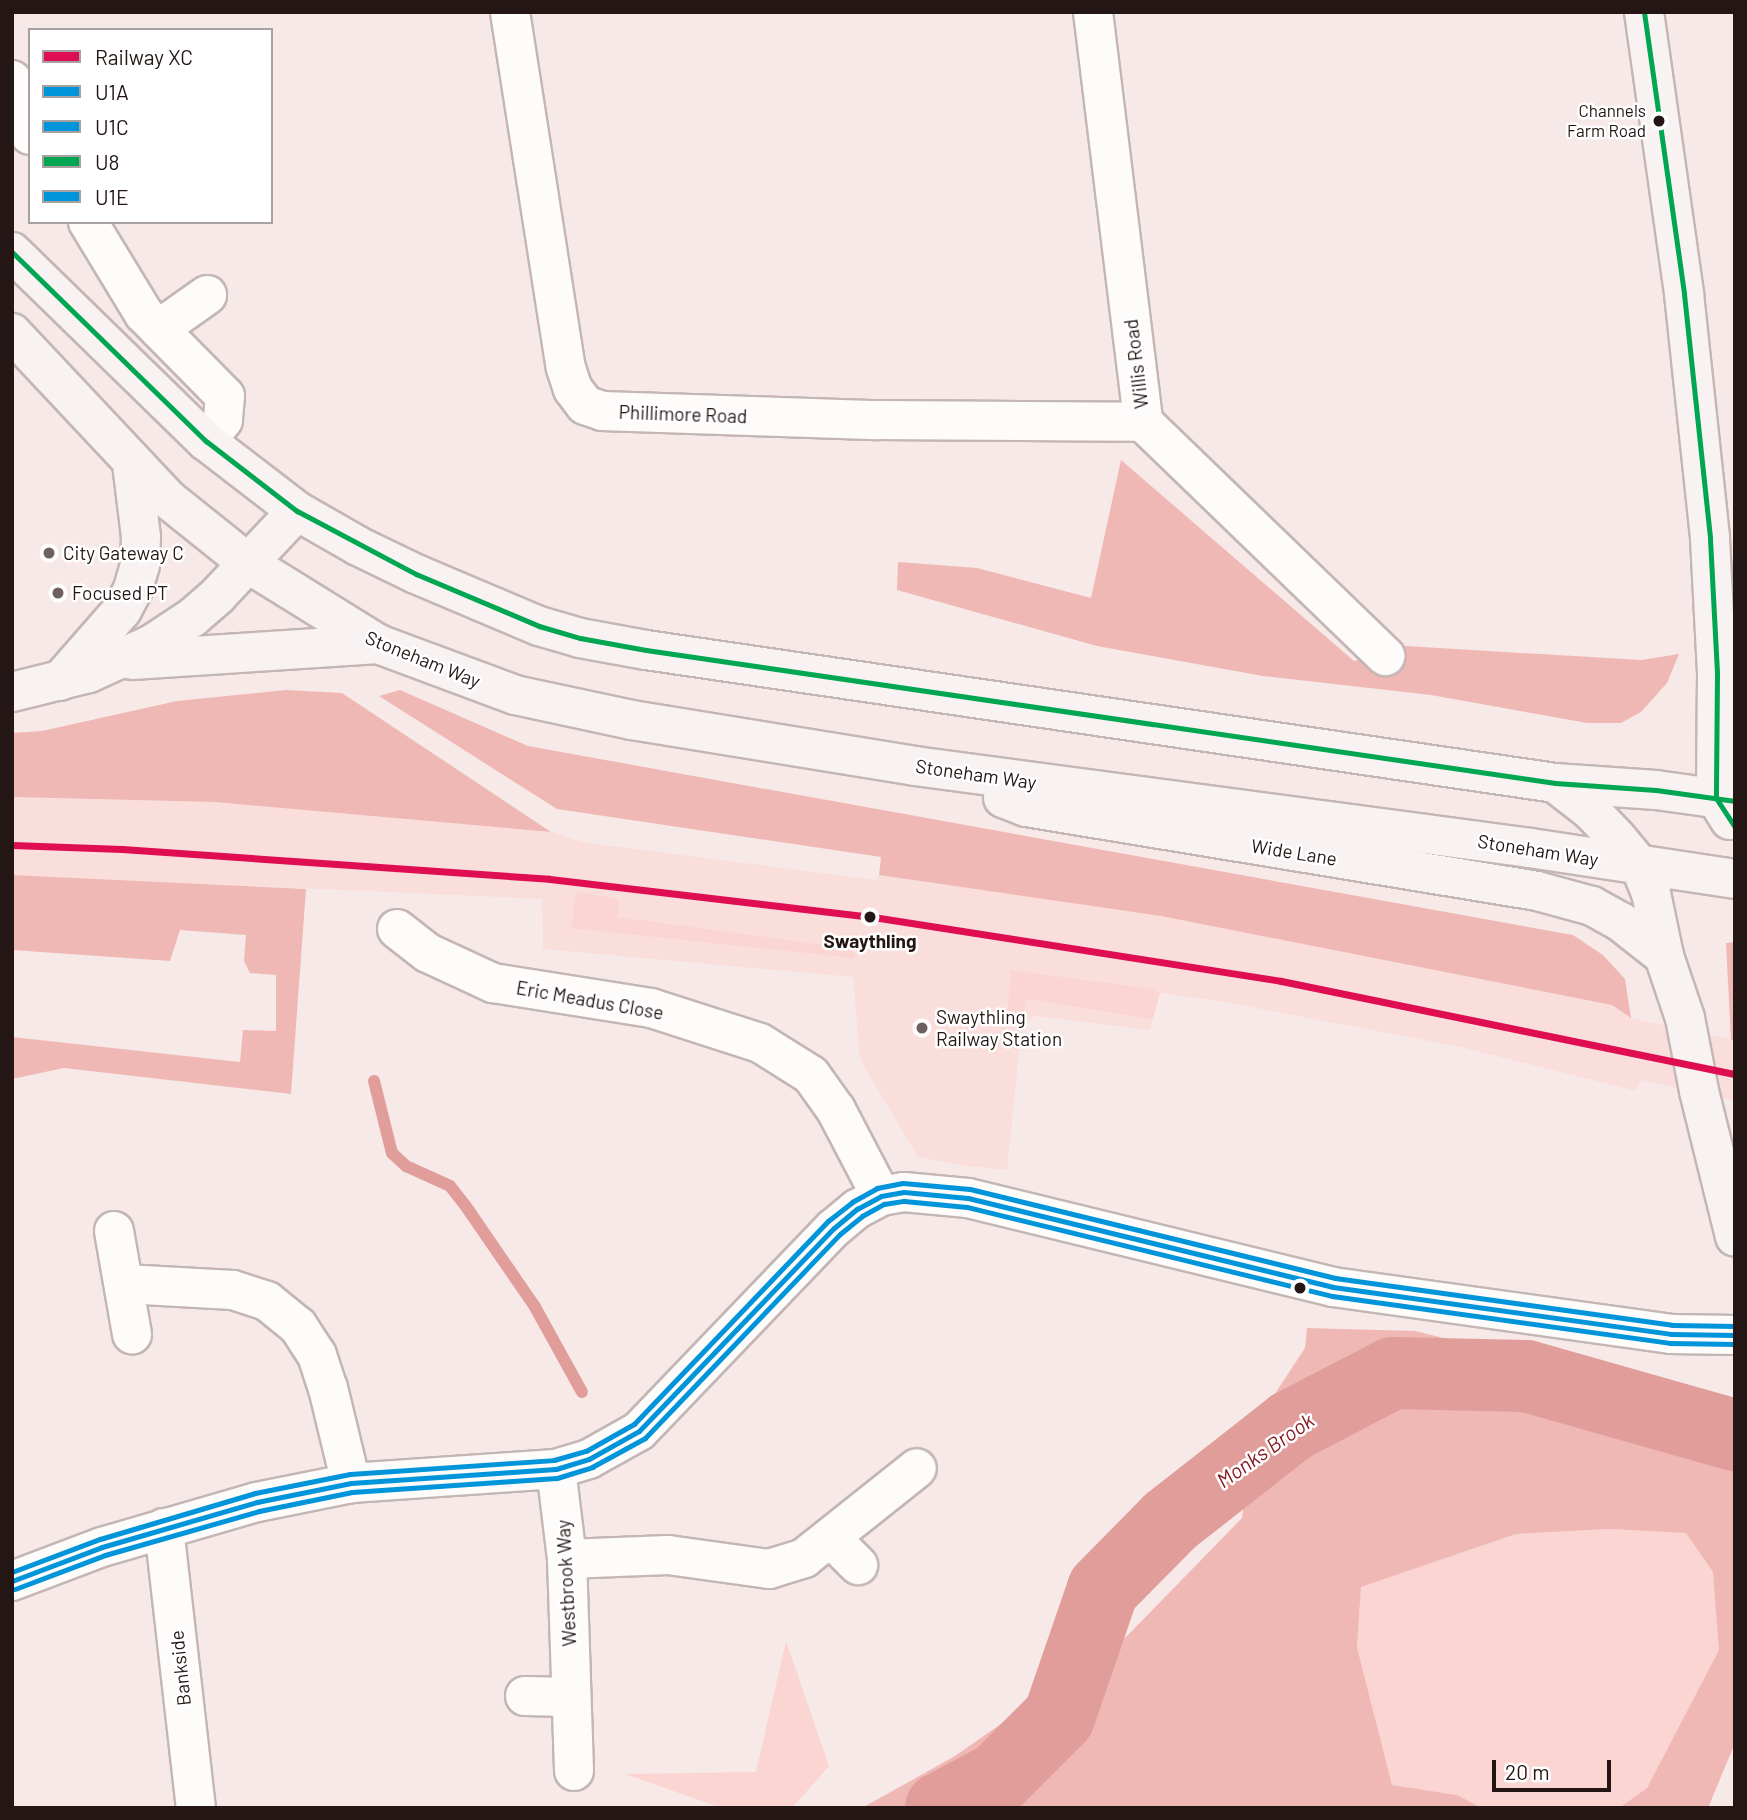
<!DOCTYPE html>
<style>
body{margin:0}
#map{position:relative;width:1747px;height:1820px;overflow:hidden;background:#f7e9e7;font-family:Barlow,sans-serif}
div>[style]{position:absolute}
[style*='--x']{left:calc(var(--x)*1px);top:calc(var(--y)*1px);width:calc(var(--w)*1px);rotate:calc(var(--a)*1deg)}
.built>*{inset:0;background:#fadedb}
.green>*{inset:0;background:#fad5d2}
.forest>*{inset:0;background:#f0b8b5}
.stream>*{height:12px;margin:-6px;padding:0 6px;transform-origin:6px;border-radius:6px;background:#e09d9a}
.river>*{height:72px;margin:-36px;padding:0 36px;transform-origin:36px;border-radius:36px;background:#e09d9a}
.roads{filter:drop-shadow(2px 0 #c4b6b5) drop-shadow(-2px 0 #c4b6b5) drop-shadow(0 2px #c4b6b5) drop-shadow(0 -2px #c4b6b5)}
.minor>*{height:38px;margin:-19px;padding:0 19px;transform-origin:19px;border-radius:19px;background:#fefcfb}
.major>*{height:38px;margin:-19px;padding:0 19px;transform-origin:19px;border-radius:19px;background:#f9f2f2}
.bus-1>*{height:5px;margin:-2.5px;padding:0 2.5px;transform-origin:2.5px;border-radius:2.5px;background:#0095da}
.bus-2>*{height:5px;margin:-2.5px;padding:0 2.5px;transform-origin:2.5px;border-radius:2.5px;background:#0095da}
.bus-3>*{height:5px;margin:-2.5px;padding:0 2.5px;transform-origin:2.5px;border-radius:2.5px;background:#00a651}
.bus-4>*{height:5px;margin:-2.5px;padding:0 2.5px;transform-origin:2.5px;border-radius:2.5px;background:#0095da}
.rail-1>*{height:7px;margin:-3.5px;padding:0 3.5px;transform-origin:3.5px;border-radius:3.5px;background:#df0d52}
.dots>*{width:19px;height:19px;translate:-50% -50%;box-sizing:border-box;border:4px solid #fff;border-radius:50%}
span{translate:-50% -50%;white-space:nowrap;text-align:center;line-height:1.15;-webkit-text-stroke:5px #fff;paint-order:stroke}
.bus-label{font-size:17px;color:#241615}
.right{translate:-100% -50%;text-align:right}
.street-label{font-size:19px;color:#241615}
.poi-label{font-size:19px;color:#241615}
.left{translate:0 -50%;text-align:left}
.stop-label{font-size:19px;color:#241615;font-weight:700}
.water-label{font-size:21px;color:#861c22;font-style:italic}
.frame{position:absolute;inset:0;border:14px solid #241615;pointer-events:none}
.legend{position:absolute;left:28px;top:28px;width:245px;height:196px;box-sizing:border-box;background:#fff;border:2px solid #a7a2a1;margin:0;padding:9px 12px;list-style:none;font-size:21px;color:#241615}
.legend li{display:flex;align-items:center;gap:14px;height:35px}
.legend b{width:35px;border:2px solid #a7a2a1}
.scale{position:absolute;left:1492px;top:1760px;width:119px;height:32px;box-sizing:border-box;border:4px solid #241615;border-top:0;padding-left:9px;font-size:21px;line-height:24px;white-space:nowrap;color:#241615;-webkit-text-stroke:5px #fff;paint-order:stroke}
</style>
<div id="map">
<div class="built">
<i style="clip-path:polygon(12px 797px,215px 802px,551px 832px,587px 843px,877px 880px,879px 875px,1161px 916px,1612px 1005px,1631px 1018px,1735px 1040px,1735px 1101px,1642px 1080px,1636px 1091px,1461px 1047px,1225px 1002px,1160px 993px,1150px 1030px,1035px 1016px,1022px 1022px,1007px 1170px,959px 1165px,918px 1157px,860px 1059px,853px 977px,543px 949px,542px 899px,12px 875px)"></i>
</div>
<div class="green">
<i style="clip-path:polygon(576px 892px,619px 899px,618px 917px,855px 949px,854px 958px,571px 928px)"></i>
<i style="clip-path:polygon(1011px 970px,1152px 989px,1160px 993px,1153px 1019px,1026px 999px,1021px 1022px,1007px 1021px)"></i>
<i style="clip-path:polygon(1610px 1529px,1686px 1533px,1713px 1572px,1720px 1650px,1647px 1788px,1619px 1808px,1482px 1808px,1457px 1795px,1392px 1785px,1357px 1647px,1361px 1587px,1516px 1534px)"></i>
<i style="clip-path:polygon(786px 1641px,829px 1766px,792px 1808px,722px 1808px,625px 1774px,756px 1772px)"></i>
</div>
<div class="forest">
<i style="clip-path:polygon(1121px 460px,1354px 661px,1405px 646px,1641px 660px,1679px 654px,1667px 683px,1641px 712px,1621px 723px,1587px 723px,1431px 695px,1263px 676px,1097px 646px,897px 590px,898px 562px,977px 568px,1091px 598px)"></i>
<i style="clip-path:polygon(286px 690px,342px 693px,551px 832px,215px 802px,12px 797px,12px 733px,42px 731px,177px 701px)"></i>
<i style="clip-path:polygon(400px 690px,528px 746px,1573px 935px,1603px 955px,1625px 979px,1631px 1018px,1612px 1005px,1161px 916px,879px 875px,881px 857px,557px 809px,379px 696px)"></i>
<i style="clip-path:polygon(12px 875px,306px 889px,291px 1094px,64px 1068px,12px 1079px,12px 1037px,240px 1062px,243px 1030px,276px 1031px,276px 975px,250px 973px,244px 961px,246px 935px,180px 930px,170px 961px,12px 950px)"></i>
<i style="clip-path:polygon(1735px 942px,1735px 1040px,1731px 1040px,1726px 943px)"></i>
<i style="clip-path:polygon(1307px 1328px,1415px 1331px,1591px 1374px,1735px 1401px,1735px 1743px,1708px 1808px,1619px 1808px,1647px 1788px,1719px 1650px,1713px 1572px,1686px 1533px,1610px 1529px,1516px 1534px,1361px 1587px,1357px 1647px,1392px 1785px,1457px 1795px,1482px 1808px,862px 1808px,955px 1756px,1127px 1636px,1242px 1518px,1255px 1424px,1305px 1348px)"></i>
</div>
<div class="stream">
<i style="--x:374;--y:1081;--w:74;--a:76"></i>
<i style="--x:392;--y:1153;--w:19;--a:43"></i>
<i style="--x:406;--y:1166;--w:48;--a:24.4"></i>
<i style="--x:450;--y:1186;--w:24;--a:52"></i>
<i style="--x:465;--y:1205;--w:124;--a:55.5"></i>
<i style="--x:535;--y:1307;--w:97;--a:61.1"></i>
</div>
<div class="river">
<i style="--x:941;--y:1808;--w:64;--a:-27.8"></i>
<i style="--x:998;--y:1778;--w:86;--a:-45"></i>
<i style="--x:1059;--y:1717;--w:135;--a:-71"></i>
<i style="--x:1103;--y:1589;--w:95;--a:-45.4"></i>
<i style="--x:1170;--y:1521;--w:154;--a:-38.1"></i>
<i style="--x:1291;--y:1426;--w:115;--a:-27.5"></i>
<i style="--x:1393;--y:1373;--w:133;--a:1.3"></i>
<i style="--x:1526;--y:1376;--w:217;--a:15.8"></i>
</div>
<div class="roads">
<div class="minor">
<i style="--x:510;--y:12;--w:360;--a:81.1"></i>
<i style="--x:566;--y:368;--w:22;--a:72"></i>
<i style="--x:573;--y:389;--w:20;--a:53"></i>
<i style="--x:585;--y:405;--w:18;--a:19"></i>
<i style="--x:602;--y:411;--w:276;--a:1.9"></i>
<i style="--x:878;--y:420;--w:265;--a:0.4"></i>
<i style="--x:1093;--y:12;--w:413;--a:83"></i>
<i style="--x:1143;--y:422;--w:337;--a:44"></i>
<i style="--x:12;--y:80;--w:35;--a:77"></i>
<i style="--x:20;--y:114;--w:23;--a:65"></i>
<i style="--x:88;--y:222;--w:108;--a:58.7"></i>
<i style="--x:144;--y:314;--w:115;--a:45.4"></i>
<i style="--x:225;--y:396;--w:24;--a:95"></i>
<i style="--x:223;--y:420;--w:27;--a:129"></i>
<i style="--x:159;--y:329;--w:59;--a:-35.3"></i>
<i style="--x:397;--y:929;--w:39;--a:38"></i>
<i style="--x:428;--y:953;--w:72;--a:24.8"></i>
<i style="--x:493;--y:983;--w:160;--a:9"></i>
<i style="--x:651;--y:1008;--w:114;--a:17.8"></i>
<i style="--x:760;--y:1043;--w:60;--a:32.1"></i>
<i style="--x:811;--y:1075;--w:43;--a:54.5"></i>
<i style="--x:836;--y:1110;--w:97;--a:62.4"></i>
<i style="--x:114;--y:1231;--w:105;--a:80.1"></i>
<i style="--x:125;--y:1284;--w:108;--a:3.2"></i>
<i style="--x:233;--y:1290;--w:36;--a:18"></i>
<i style="--x:267;--y:1301;--w:40;--a:39"></i>
<i style="--x:298;--y:1326;--w:35;--a:57"></i>
<i style="--x:317;--y:1355;--w:35;--a:72"></i>
<i style="--x:328;--y:1388;--w:98;--a:76.4"></i>
<i style="--x:556;--y:1469;--w:91;--a:83"></i>
<i style="--x:567;--y:1559;--w:212;--a:88.1"></i>
<i style="--x:164;--y:1528;--w:282;--a:83.5"></i>
<i style="--x:832;--y:1539;--w:37;--a:45"></i>
<i style="--x:567;--y:1559;--w:101;--a:-2.3"></i>
<i style="--x:668;--y:1555;--w:102;--a:7.9"></i>
<i style="--x:769;--y:1569;--w:37;--a:-17"></i>
<i style="--x:804;--y:1558;--w:144;--a:-38.5"></i>
<i style="--x:12;--y:1581;--w:96;--a:-20.7"></i>
<i style="--x:102;--y:1547;--w:161;--a:-16.2"></i>
<i style="--x:257;--y:1502;--w:96;--a:-11.4"></i>
<i style="--x:351;--y:1483;--w:205;--a:-3.9"></i>
<i style="--x:556;--y:1469;--w:34;--a:-17"></i>
<i style="--x:589;--y:1459;--w:57;--a:-29.2"></i>
<i style="--x:639;--y:1431;--w:281;--a:-46.2"></i>
<i style="--x:834;--y:1228;--w:30;--a:-40"></i>
<i style="--x:857;--y:1209;--w:27;--a:-28"></i>
<i style="--x:881;--y:1196;--w:23;--a:-10"></i>
<i style="--x:904;--y:1192;--w:64;--a:5.4"></i>
<i style="--x:968;--y:1198;--w:376;--a:13.7"></i>
<i style="--x:1333;--y:1287;--w:341;--a:7.9"></i>
<i style="--x:1671;--y:1334;--w:64;--a:0.9"></i>
<i style="--x:525;--y:1696;--w:46;--a:1.2"></i>
</div>
<div class="major">
<i style="--x:1644;--y:12;--w:285;--a:81.9"></i>
<i style="--x:1684;--y:294;--w:246;--a:83.9"></i>
<i style="--x:1710;--y:539;--w:135;--a:87"></i>
<i style="--x:1717;--y:674;--w:124;--a:90.5"></i>
<i style="--x:1716;--y:798;--w:26;--a:58"></i>
<i style="--x:12;--y:252;--w:271;--a:44.3"></i>
<i style="--x:206;--y:441;--w:115;--a:37.6"></i>
<i style="--x:297;--y:511;--w:70;--a:29.8"></i>
<i style="--x:358;--y:546;--w:64;--a:25.8"></i>
<i style="--x:416;--y:574;--w:134;--a:22.9"></i>
<i style="--x:539;--y:626;--w:43;--a:16.3"></i>
<i style="--x:580;--y:638;--w:67;--a:10.3"></i>
<i style="--x:646;--y:650;--w:919;--a:8.32"></i>
<i style="--x:1555;--y:783;--w:101;--a:4"></i>
<i style="--x:1656;--y:790;--w:80;--a:7.9"></i>
<i style="--x:12;--y:333;--w:229;--a:46.8"></i>
<i style="--x:169;--y:500;--w:102;--a:38.7"></i>
<i style="--x:249;--y:564;--w:152;--a:31.8"></i>
<i style="--x:378;--y:644;--w:146;--a:20.4"></i>
<i style="--x:515;--y:695;--w:120;--a:12.1"></i>
<i style="--x:632;--y:720;--w:287;--a:9.2"></i>
<i style="--x:915;--y:766;--w:620;--a:7.59"></i>
<i style="--x:1530;--y:848;--w:207;--a:8.6"></i>
<i style="--x:132;--y:660;--w:247;--a:-3.7"></i>
<i style="--x:60;--y:681;--w:94;--a:-48.9"></i>
<i style="--x:122;--y:610;--w:24;--a:-62"></i>
<i style="--x:133;--y:589;--w:25;--a:-74"></i>
<i style="--x:140;--y:565;--w:28;--a:-88"></i>
<i style="--x:141;--y:537;--w:74;--a:-97"></i>
<i style="--x:12;--y:692;--w:79;--a:-13.9"></i>
<i style="--x:89;--y:673;--w:69;--a:-24.7"></i>
<i style="--x:152;--y:644;--w:49;--a:-33.4"></i>
<i style="--x:193;--y:617;--w:33;--a:-41"></i>
<i style="--x:218;--y:595;--w:115;--a:-46.8"></i>
<i style="--x:1555;--y:783;--w:44;--a:37.6"></i>
<i style="--x:1590;--y:810;--w:37;--a:46"></i>
<i style="--x:1616;--y:837;--w:38;--a:50"></i>
<i style="--x:1640;--y:866;--w:29;--a:68"></i>
<i style="--x:1651;--y:893;--w:64;--a:78.3"></i>
<i style="--x:1664;--y:956;--w:65;--a:71.3"></i>
<i style="--x:1685;--y:1018;--w:74;--a:79.1"></i>
<i style="--x:1699;--y:1091;--w:150;--a:76.1"></i>
<i style="--x:1003;--y:798;--w:25;--a:21"></i>
<i style="--x:1026;--y:807;--w:518;--a:9.33"></i>
<i style="--x:1537;--y:891;--w:57;--a:15.3"></i>
<i style="--x:1592;--y:906;--w:33;--a:29"></i>
<i style="--x:1621;--y:922;--w:55;--a:38.3"></i>
</div>
</div>
<div class="bus-1">
<i style="--x:12;--y:1581;--w:96;--a:-20.7"></i>
<i style="--x:102;--y:1547;--w:161;--a:-16.2"></i>
<i style="--x:257;--y:1502;--w:96;--a:-11.4"></i>
<i style="--x:351;--y:1483;--w:205;--a:-3.9"></i>
<i style="--x:556;--y:1469;--w:34;--a:-17"></i>
<i style="--x:589;--y:1459;--w:57;--a:-29.2"></i>
<i style="--x:639;--y:1431;--w:281;--a:-46.2"></i>
<i style="--x:834;--y:1228;--w:30;--a:-40"></i>
<i style="--x:857;--y:1209;--w:27;--a:-28"></i>
<i style="--x:881;--y:1196;--w:23;--a:-10"></i>
<i style="--x:904;--y:1192;--w:64;--a:5.4"></i>
<i style="--x:968;--y:1198;--w:376;--a:13.7"></i>
<i style="--x:1333;--y:1287;--w:341;--a:7.9"></i>
<i style="--x:1671;--y:1334;--w:64;--a:0.9"></i>
</div>
<div class="bus-2">
<i style="--x:15;--y:1589;--w:96;--a:-20.7"></i>
<i style="--x:105;--y:1555;--w:160;--a:-15.9"></i>
<i style="--x:259;--y:1511;--w:95;--a:-11.5"></i>
<i style="--x:352;--y:1492;--w:205;--a:-3.9"></i>
<i style="--x:557;--y:1478;--w:37;--a:-17"></i>
<i style="--x:592;--y:1467;--w:60;--a:-28.7"></i>
<i style="--x:645;--y:1438;--w:282;--a:-46.3"></i>
<i style="--x:840;--y:1234;--w:28;--a:-39"></i>
<i style="--x:862;--y:1216;--w:25;--a:-29"></i>
<i style="--x:884;--y:1204;--w:20;--a:-9"></i>
<i style="--x:904;--y:1201;--w:63;--a:5.4"></i>
<i style="--x:967;--y:1207;--w:376;--a:13.7"></i>
<i style="--x:1332;--y:1296;--w:341;--a:7.9"></i>
<i style="--x:1670;--y:1343;--w:65;--a:0.9"></i>
</div>
<div class="bus-3">
<i style="--x:1644;--y:12;--w:285;--a:81.9"></i>
<i style="--x:1684;--y:294;--w:246;--a:83.9"></i>
<i style="--x:1710;--y:539;--w:135;--a:87"></i>
<i style="--x:1717;--y:674;--w:124;--a:90.5"></i>
<i style="--x:1716;--y:798;--w:35;--a:57"></i>
<i style="--x:12;--y:252;--w:271;--a:44.3"></i>
<i style="--x:206;--y:441;--w:115;--a:37.6"></i>
<i style="--x:297;--y:511;--w:135;--a:27.9"></i>
<i style="--x:416;--y:574;--w:134;--a:22.9"></i>
<i style="--x:539;--y:626;--w:43;--a:16.3"></i>
<i style="--x:580;--y:638;--w:67;--a:10.3"></i>
<i style="--x:646;--y:650;--w:919;--a:8.32"></i>
<i style="--x:1555;--y:783;--w:101;--a:4"></i>
<i style="--x:1656;--y:790;--w:80;--a:7.9"></i>
</div>
<div class="bus-4">
<i style="--x:12;--y:1572;--w:94;--a:-20.6"></i>
<i style="--x:100;--y:1539;--w:162;--a:-16.5"></i>
<i style="--x:255;--y:1493;--w:97;--a:-11.3"></i>
<i style="--x:350;--y:1474;--w:204;--a:-3.9"></i>
<i style="--x:554;--y:1460;--w:33;--a:-16"></i>
<i style="--x:586;--y:1451;--w:55;--a:-29.4"></i>
<i style="--x:634;--y:1424;--w:281;--a:-46.3"></i>
<i style="--x:828;--y:1221;--w:31;--a:-38"></i>
<i style="--x:852;--y:1202;--w:29;--a:-29"></i>
<i style="--x:877;--y:1188;--w:26;--a:-11"></i>
<i style="--x:903;--y:1183;--w:67;--a:5.1"></i>
<i style="--x:970;--y:1189;--w:376;--a:13.7"></i>
<i style="--x:1335;--y:1278;--w:340;--a:7.9"></i>
<i style="--x:1672;--y:1325;--w:63;--a:0.9"></i>
</div>
<div class="rail-1">
<i style="--x:12;--y:845;--w:110;--a:2.1"></i>
<i style="--x:122;--y:849;--w:428;--a:4"></i>
<i style="--x:549;--y:879;--w:326;--a:6.7"></i>
<i style="--x:873;--y:917;--w:413;--a:8.9"></i>
<i style="--x:1281;--y:981;--w:463;--a:11.6"></i>
</div>
<div class="dots">
<i style="left:1659px;top:121px;background:#241615"></i>
<i style="left:49px;top:553px;background:#6e605e"></i>
<i style="left:58px;top:593px;background:#6e605e"></i>
<i style="left:870px;top:917px;background:#241615"></i>
<i style="left:922px;top:1028px;background:#6e605e"></i>
<i style="left:1300px;top:1288px;background:#241615"></i>
</div>
<div class="bus-label">
<span class="right" style="left:1646px;top:121px">Channels<br>Farm Road</span>
</div>
<div class="street-label">
<span style="left:1136px;top:364px;rotate:-97deg">Willis Road</span>
<span style="left:683px;top:414px;rotate:2deg">Phillimore Road</span>
<span style="left:423px;top:659px;rotate:22deg">Stoneham Way</span>
<span style="left:976px;top:774px;rotate:8deg">Stoneham Way</span>
<span style="left:1538px;top:850px;rotate:9deg">Stoneham Way</span>
<span style="left:1294px;top:852px;rotate:9deg">Wide Lane</span>
<span style="left:590px;top:1000px;rotate:10deg">Eric Meadus Close</span>
<span style="left:566px;top:1583px;rotate:-93deg">Westbrook Way</span>
<span style="left:180px;top:1668px;rotate:-96deg">Bankside</span>
</div>
<div class="poi-label">
<span class="left" style="left:63px;top:553px">City Gateway C</span>
<span class="left" style="left:72px;top:593px">Focused PT</span>
<span class="left" style="left:936px;top:1028px">Swaythling<br>Railway Station</span>
</div>
<div class="stop-label">
<span style="left:870px;top:941px">Swaythling</span>
</div>
<div class="water-label">
<span style="left:1265px;top:1450px;rotate:-35deg">Monks Brook</span>
</div>
<div class="frame"></div>
<ul class="legend">
<li><b style="height:9px;background:#df0d52"></b>Railway XC</li>
<li><b style="height:9px;background:#0095da"></b>U1A</li>
<li><b style="height:9px;background:#0095da"></b>U1C</li>
<li><b style="height:9px;background:#00a651"></b>U8</li>
<li><b style="height:9px;background:#0095da"></b>U1E</li>
</ul>
<div class="scale">20 m</div>
</div>
